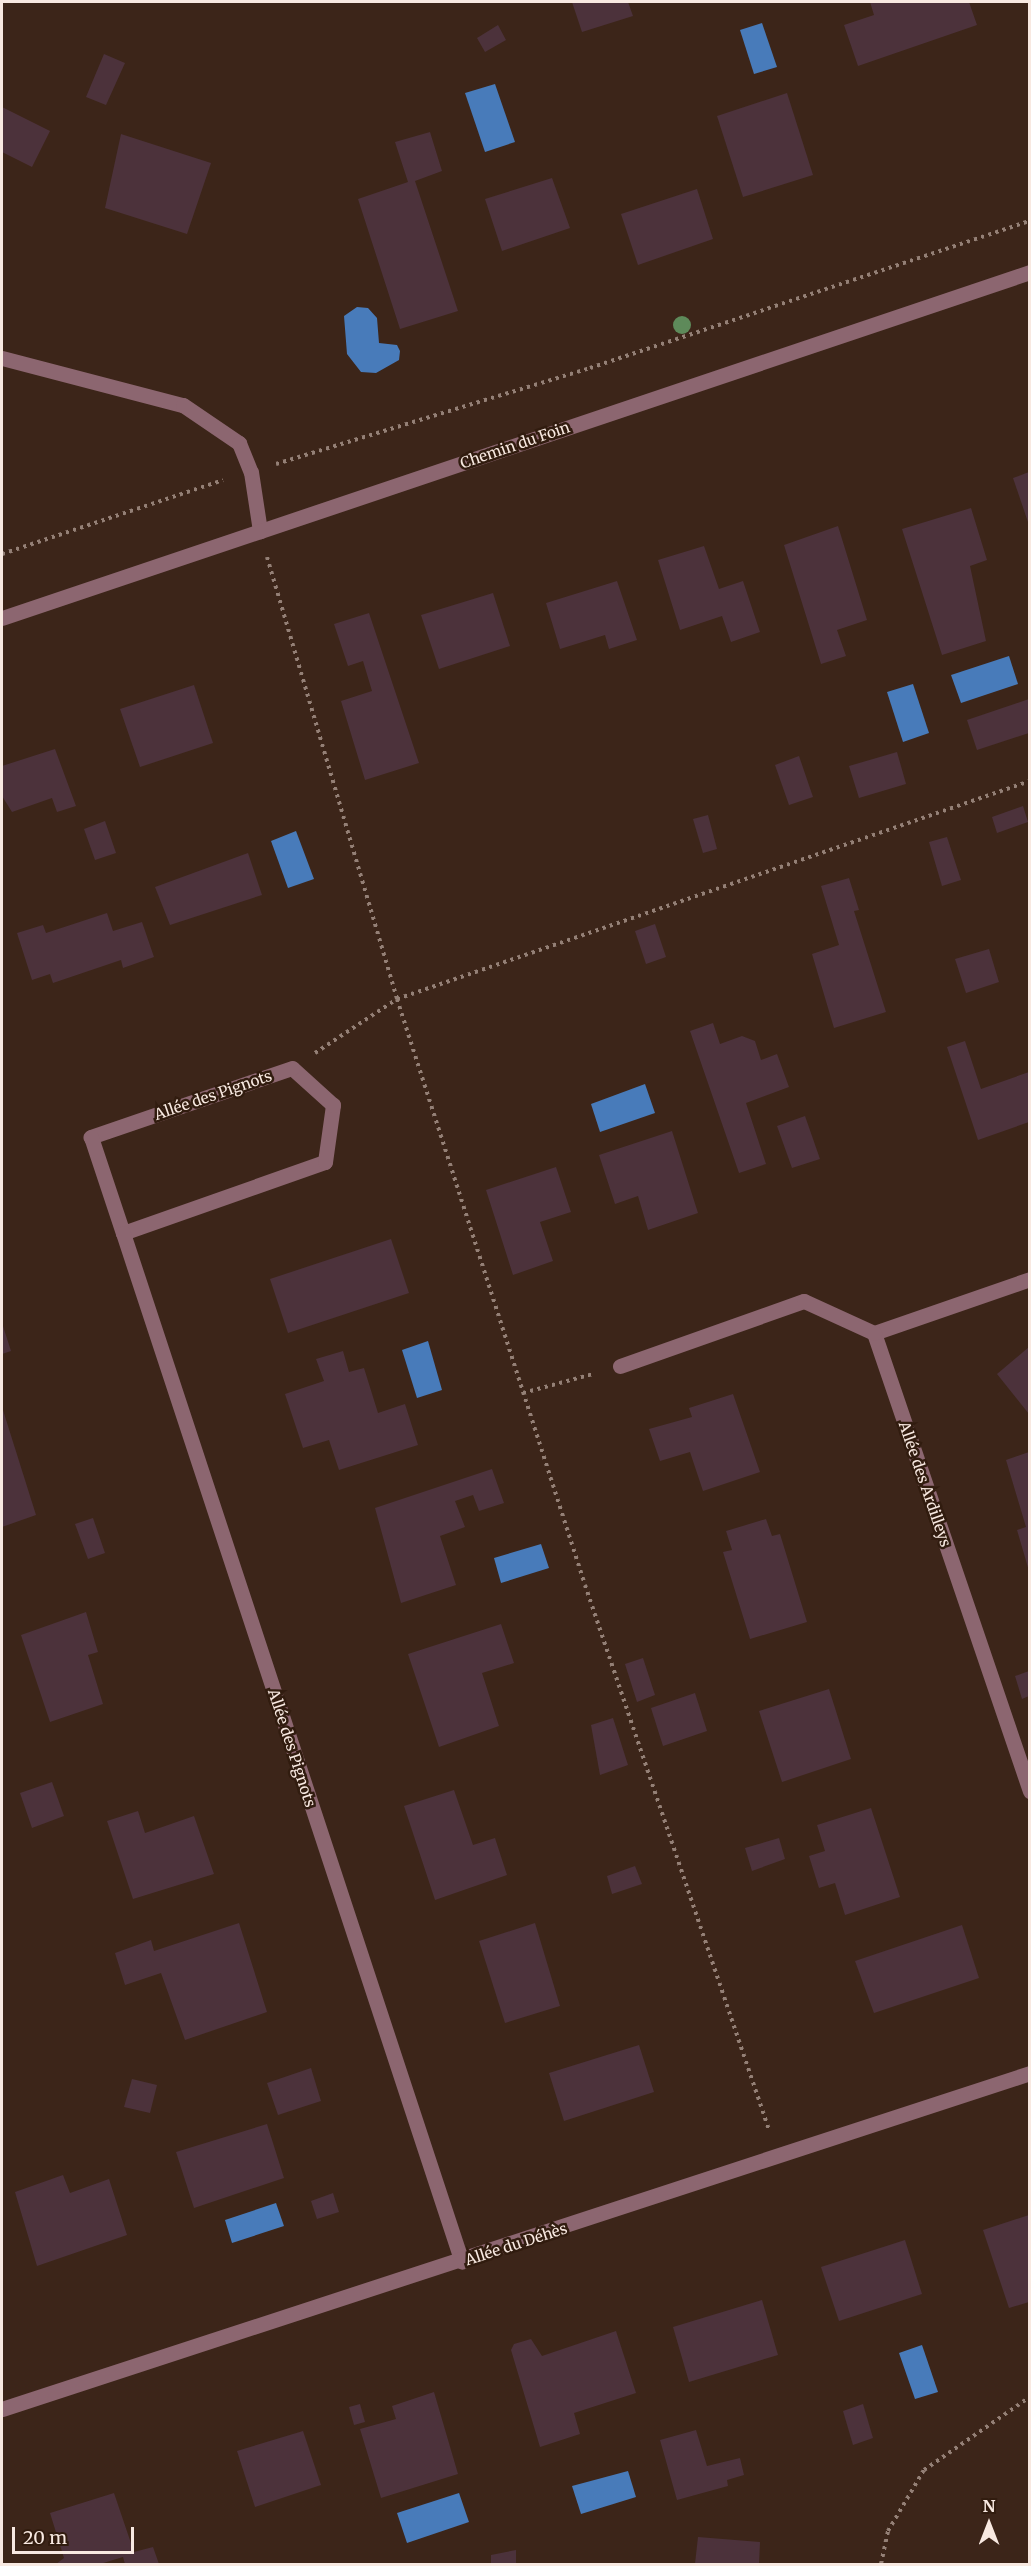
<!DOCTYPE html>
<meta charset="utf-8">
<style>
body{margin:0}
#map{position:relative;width:1031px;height:2566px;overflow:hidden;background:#3c2519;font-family:Merriweather,serif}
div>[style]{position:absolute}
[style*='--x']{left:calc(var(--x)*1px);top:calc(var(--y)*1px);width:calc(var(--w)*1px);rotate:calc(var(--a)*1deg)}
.water>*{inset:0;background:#487bba}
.building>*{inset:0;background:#4c323b}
.path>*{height:4px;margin-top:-2px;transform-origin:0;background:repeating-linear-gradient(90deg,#948076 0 3px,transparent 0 7.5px)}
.minor>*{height:15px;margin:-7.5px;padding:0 7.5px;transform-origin:7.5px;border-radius:7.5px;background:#8c6670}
.trees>*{width:18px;height:18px;margin:-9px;border-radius:50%;background:#5e8a5a}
span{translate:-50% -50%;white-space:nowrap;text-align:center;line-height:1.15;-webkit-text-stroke:5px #311c0f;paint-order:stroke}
.street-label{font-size:15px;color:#f8e9e1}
.frame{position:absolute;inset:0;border:3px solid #f8e9e1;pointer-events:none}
.north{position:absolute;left:959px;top:2494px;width:60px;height:60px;-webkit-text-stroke:4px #311c0f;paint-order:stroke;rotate:0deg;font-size:16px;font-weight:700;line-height:24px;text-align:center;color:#f8e9e1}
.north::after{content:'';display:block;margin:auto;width:21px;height:27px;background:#f8e9e1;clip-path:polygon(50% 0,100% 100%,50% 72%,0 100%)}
.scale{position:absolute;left:12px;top:2527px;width:122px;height:27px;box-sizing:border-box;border:3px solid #f8e9e1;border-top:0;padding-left:8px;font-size:18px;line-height:21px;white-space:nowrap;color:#f8e9e1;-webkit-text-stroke:4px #311c0f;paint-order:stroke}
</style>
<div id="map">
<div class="water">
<i style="clip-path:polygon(762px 23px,777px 67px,754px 74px,740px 30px)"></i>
<i style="clip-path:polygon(495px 84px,515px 142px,485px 152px,465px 93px)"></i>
<i style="clip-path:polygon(357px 307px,368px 308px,377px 318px,379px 343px,397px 345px,400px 351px,399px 360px,376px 373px,361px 372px,347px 354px,344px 316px)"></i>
<i style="clip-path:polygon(1009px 656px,1018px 684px,961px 703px,951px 675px)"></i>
<i style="clip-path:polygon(913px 684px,929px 733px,903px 742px,887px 692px)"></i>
<i style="clip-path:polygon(296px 831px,314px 879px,288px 888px,271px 841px)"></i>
<i style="clip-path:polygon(645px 1084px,655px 1113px,600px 1132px,591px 1104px)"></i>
<i style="clip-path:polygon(428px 1341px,442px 1390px,417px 1398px,402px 1350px)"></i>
<i style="clip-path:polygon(541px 1544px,549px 1568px,501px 1583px,494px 1558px)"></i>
<i style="clip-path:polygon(276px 2203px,284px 2226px,232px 2243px,225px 2220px)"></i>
<i style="clip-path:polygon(922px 2345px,938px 2392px,915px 2399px,899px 2353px)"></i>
<i style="clip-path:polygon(628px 2471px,636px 2497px,581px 2514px,572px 2486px)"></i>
<i style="clip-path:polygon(459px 2493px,469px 2522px,407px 2543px,397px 2513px)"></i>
</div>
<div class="building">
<i style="clip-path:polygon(572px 2px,628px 2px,633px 16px,582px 32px)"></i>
<i style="clip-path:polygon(870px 2px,969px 2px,977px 25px,858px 66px,844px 25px,874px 15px)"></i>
<i style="clip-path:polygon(498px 25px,506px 40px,485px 52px,477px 38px)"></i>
<i style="clip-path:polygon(104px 54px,125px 63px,106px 105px,86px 97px)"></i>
<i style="clip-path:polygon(787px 93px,813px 175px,743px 197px,717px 116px)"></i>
<i style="clip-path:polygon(2px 107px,50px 131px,32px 167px,2px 152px)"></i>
<i style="clip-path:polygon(430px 132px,442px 171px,415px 181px,458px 311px,400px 329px,358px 199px,408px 182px,395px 142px)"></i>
<i style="clip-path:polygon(121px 134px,211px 163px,187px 234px,105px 208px)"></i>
<i style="clip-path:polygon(552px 178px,570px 228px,502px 251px,485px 199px)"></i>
<i style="clip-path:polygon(697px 189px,713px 239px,638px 265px,621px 214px)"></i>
<i style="clip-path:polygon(1029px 472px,1029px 525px,1013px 478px)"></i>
<i style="clip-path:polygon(971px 508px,987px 560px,970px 566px,986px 641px,942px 655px,902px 529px)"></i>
<i style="clip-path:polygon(838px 526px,867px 620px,837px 630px,846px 656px,821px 664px,784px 545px)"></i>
<i style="clip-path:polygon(704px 546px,719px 589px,743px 581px,760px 632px,731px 642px,722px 616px,680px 630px,658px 560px)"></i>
<i style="clip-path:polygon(617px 581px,637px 640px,609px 649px,605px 635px,560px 649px,546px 603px)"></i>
<i style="clip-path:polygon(493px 593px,510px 646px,439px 669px,421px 615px)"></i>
<i style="clip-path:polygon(369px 613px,419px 763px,365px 780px,341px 701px,372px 691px,363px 661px,348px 666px,334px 624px)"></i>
<i style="clip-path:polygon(194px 685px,213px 743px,140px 767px,120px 709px)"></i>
<i style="clip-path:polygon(1029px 699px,1029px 733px,977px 750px,967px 720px)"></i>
<i style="clip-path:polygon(55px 749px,76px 806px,57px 812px,52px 798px,12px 812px,2px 796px,2px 766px)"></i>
<i style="clip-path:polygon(897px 752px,906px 784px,859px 798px,849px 766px)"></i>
<i style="clip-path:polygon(799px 756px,813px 797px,789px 805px,775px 765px)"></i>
<i style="clip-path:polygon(1023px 806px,1028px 822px,997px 833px,992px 817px)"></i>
<i style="clip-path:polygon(708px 815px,717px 849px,703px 853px,693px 819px)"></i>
<i style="clip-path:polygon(105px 821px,116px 853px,95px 860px,84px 829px)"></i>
<i style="clip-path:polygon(947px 837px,961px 880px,942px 886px,929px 842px)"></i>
<i style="clip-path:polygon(248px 853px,262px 895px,170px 925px,155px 887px)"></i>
<i style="clip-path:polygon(849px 878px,859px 910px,854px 911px,886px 1012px,834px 1028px,812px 954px,839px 945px,821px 886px)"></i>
<i style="clip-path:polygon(107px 913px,113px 931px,142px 922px,154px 957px,123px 968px,121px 960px,53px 983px,50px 974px,32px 980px,17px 933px,43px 925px,46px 933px)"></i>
<i style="clip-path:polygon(655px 924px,666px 957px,646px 964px,635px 931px)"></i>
<i style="clip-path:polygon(989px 949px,999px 982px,966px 993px,955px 959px)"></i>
<i style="clip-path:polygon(713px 1023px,720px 1044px,742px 1036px,755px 1041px,761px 1060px,777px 1054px,789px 1087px,746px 1103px,766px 1164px,739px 1173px,690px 1031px)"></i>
<i style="clip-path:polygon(965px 1041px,981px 1089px,1029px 1072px,1029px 1122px,978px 1140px,947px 1047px)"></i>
<i style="clip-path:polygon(805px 1116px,820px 1159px,792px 1168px,777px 1126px)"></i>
<i style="clip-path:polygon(672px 1131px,698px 1213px,648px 1230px,638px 1196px,615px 1204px,599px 1155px)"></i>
<i style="clip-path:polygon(556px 1167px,571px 1212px,540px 1222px,553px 1261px,513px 1275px,486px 1190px)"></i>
<i style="clip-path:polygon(391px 1239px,409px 1293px,288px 1333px,270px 1279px)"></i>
<i style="clip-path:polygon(2px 1323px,11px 1351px,2px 1354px)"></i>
<i style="clip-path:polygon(1029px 1347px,1029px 1414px,997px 1374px)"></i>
<i style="clip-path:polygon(343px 1351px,349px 1372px,364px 1368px,378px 1413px,405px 1404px,418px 1445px,339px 1470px,329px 1440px,303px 1448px,285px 1394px,324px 1381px,316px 1359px)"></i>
<i style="clip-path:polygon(733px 1394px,760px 1472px,703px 1491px,690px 1452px,660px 1461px,649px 1429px,692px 1417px,689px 1408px)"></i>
<i style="clip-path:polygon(2px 1407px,36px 1515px,2px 1527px)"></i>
<i style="clip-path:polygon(1029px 1452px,1029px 1571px,1017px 1530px,1026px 1527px,1006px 1460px)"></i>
<i style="clip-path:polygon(492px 1469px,504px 1503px,479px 1511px,473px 1495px,455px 1501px,465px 1527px,440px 1536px,456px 1585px,401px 1603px,375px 1508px)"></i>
<i style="clip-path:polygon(93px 1518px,105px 1553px,88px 1559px,75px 1524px)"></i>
<i style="clip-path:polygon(766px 1519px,772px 1536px,780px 1534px,807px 1622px,750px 1639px,723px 1552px,732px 1550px,726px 1531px)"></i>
<i style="clip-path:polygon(86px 1612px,98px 1652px,88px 1655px,103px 1704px,50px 1722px,21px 1635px)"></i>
<i style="clip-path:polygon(501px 1624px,514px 1663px,482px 1673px,499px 1726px,439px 1747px,408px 1654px)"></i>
<i style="clip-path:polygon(643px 1658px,655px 1695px,637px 1702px,625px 1664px)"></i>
<i style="clip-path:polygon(1029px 1671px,1029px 1696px,1022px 1699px,1015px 1676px)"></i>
<i style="clip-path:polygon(829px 1689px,851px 1759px,782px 1782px,759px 1711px)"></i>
<i style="clip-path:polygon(695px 1693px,707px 1731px,663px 1746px,651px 1708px)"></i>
<i style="clip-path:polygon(613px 1718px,628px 1765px,600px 1775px,591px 1725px)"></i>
<i style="clip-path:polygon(52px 1782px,64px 1816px,32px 1828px,20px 1793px)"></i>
<i style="clip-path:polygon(454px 1790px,473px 1845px,495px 1838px,507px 1875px,435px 1900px,404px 1806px)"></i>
<i style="clip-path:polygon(871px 1808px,900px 1897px,845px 1915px,835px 1883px,819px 1888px,809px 1856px,825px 1851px,817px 1825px)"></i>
<i style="clip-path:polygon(138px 1811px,145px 1833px,194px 1816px,214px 1874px,133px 1899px,107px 1821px)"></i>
<i style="clip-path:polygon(779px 1838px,785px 1859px,752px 1871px,745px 1848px)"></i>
<i style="clip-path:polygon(635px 1866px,642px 1884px,612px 1894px,607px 1876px)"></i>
<i style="clip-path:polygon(239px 1923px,267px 2012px,185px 2040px,161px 1973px,125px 1985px,115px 1953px,151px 1940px,154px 1951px)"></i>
<i style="clip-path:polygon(535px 1923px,560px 2006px,505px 2023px,479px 1941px)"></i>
<i style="clip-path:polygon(962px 1925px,979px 1978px,874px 2013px,855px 1961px)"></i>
<i style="clip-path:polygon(639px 2045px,654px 2092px,564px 2121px,549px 2073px)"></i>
<i style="clip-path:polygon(311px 2068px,321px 2101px,278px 2115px,267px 2083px)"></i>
<i style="clip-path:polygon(132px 2079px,157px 2085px,150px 2113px,124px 2107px)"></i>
<i style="clip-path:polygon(267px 2124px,284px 2178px,194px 2208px,176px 2152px)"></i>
<i style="clip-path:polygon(63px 2175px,70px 2193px,109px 2179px,127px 2235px,37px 2266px,15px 2192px)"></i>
<i style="clip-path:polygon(333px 2193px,339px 2212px,317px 2219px,311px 2201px)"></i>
<i style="clip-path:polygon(1029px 2215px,1029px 2302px,1009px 2308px,983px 2230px)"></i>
<i style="clip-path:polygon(905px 2240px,922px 2294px,839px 2321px,821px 2267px)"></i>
<i style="clip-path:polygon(762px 2300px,778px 2355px,689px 2382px,673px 2327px)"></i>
<i style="clip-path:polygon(616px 2331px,636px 2393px,574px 2413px,580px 2434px,540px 2447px,511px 2350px,514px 2344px,531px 2339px,542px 2356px)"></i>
<i style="clip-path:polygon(434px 2392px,458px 2474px,381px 2498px,360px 2429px,396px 2419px,392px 2406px)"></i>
<i style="clip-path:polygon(360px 2404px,365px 2422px,354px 2425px,349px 2407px)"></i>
<i style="clip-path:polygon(863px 2404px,873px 2438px,853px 2445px,843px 2411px)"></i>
<i style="clip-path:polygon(696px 2430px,707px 2466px,740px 2458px,744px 2475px,727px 2480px,728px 2486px,677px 2500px,660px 2440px)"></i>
<i style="clip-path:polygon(303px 2431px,321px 2485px,255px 2507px,237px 2451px)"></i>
<i style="clip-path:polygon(114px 2493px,134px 2552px,153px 2547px,159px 2564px,125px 2564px,123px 2557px,100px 2564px,56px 2564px,64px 2558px,50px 2513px)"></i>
<i style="clip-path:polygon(698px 2537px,760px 2542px,759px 2564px,695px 2564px)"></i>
<i style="clip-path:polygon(516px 2550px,516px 2564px,491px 2564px,491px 2555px)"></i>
</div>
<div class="path">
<i style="--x:276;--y:464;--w:328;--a:-17"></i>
<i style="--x:590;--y:368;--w:464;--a:-18.5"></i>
<i style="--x:2;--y:554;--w:233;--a:-18.5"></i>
<i style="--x:267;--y:557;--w:461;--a:73.6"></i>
<i style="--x:397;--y:999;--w:615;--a:72.21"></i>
<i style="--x:585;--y:1585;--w:575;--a:71.34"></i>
<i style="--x:315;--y:1053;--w:98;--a:-33.4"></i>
<i style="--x:397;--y:999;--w:669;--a:-19"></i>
<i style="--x:523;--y:1393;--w:73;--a:-15.2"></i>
<i style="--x:881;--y:2564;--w:34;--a:-78"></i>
<i style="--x:888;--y:2531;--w:71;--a:-59.5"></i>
<i style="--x:924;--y:2470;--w:129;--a:-34.6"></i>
</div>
<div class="minor">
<i style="--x:2;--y:358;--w:187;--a:14.6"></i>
<i style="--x:183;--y:405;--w:68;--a:34.2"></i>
<i style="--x:239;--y:443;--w:31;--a:68"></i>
<i style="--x:251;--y:472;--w:60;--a:81.3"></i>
<i style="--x:2;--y:618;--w:1085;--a:-18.6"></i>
<i style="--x:123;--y:1233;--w:214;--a:-19.4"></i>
<i style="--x:325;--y:1162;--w:58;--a:-82"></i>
<i style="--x:333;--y:1105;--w:55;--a:-137.9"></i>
<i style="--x:292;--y:1068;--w:213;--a:161.1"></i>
<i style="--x:91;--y:1137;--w:101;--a:71.6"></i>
<i style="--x:123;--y:1233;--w:1083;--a:71.77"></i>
<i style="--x:1030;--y:1279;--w:165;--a:160.9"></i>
<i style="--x:874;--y:1333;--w:484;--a:71.2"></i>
<i style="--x:620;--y:1366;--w:195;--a:-19.5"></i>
<i style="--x:804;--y:1301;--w:77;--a:24.6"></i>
<i style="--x:2;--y:2409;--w:1082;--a:-18.1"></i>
</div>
<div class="trees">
<i style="left:682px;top:325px"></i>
</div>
<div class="street-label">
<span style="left:515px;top:445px;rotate:-19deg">Chemin du Foin</span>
<span style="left:213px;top:1095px;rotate:-19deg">Allée des Pignots</span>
<span style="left:925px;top:1484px;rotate:71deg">Allée des Ardilleys</span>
<span style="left:292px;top:1748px;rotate:72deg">Allée des Pignots</span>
<span style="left:516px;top:2244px;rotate:-18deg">Allée du Déhès</span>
</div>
<div class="frame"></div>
<div class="north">N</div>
<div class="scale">20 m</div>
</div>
